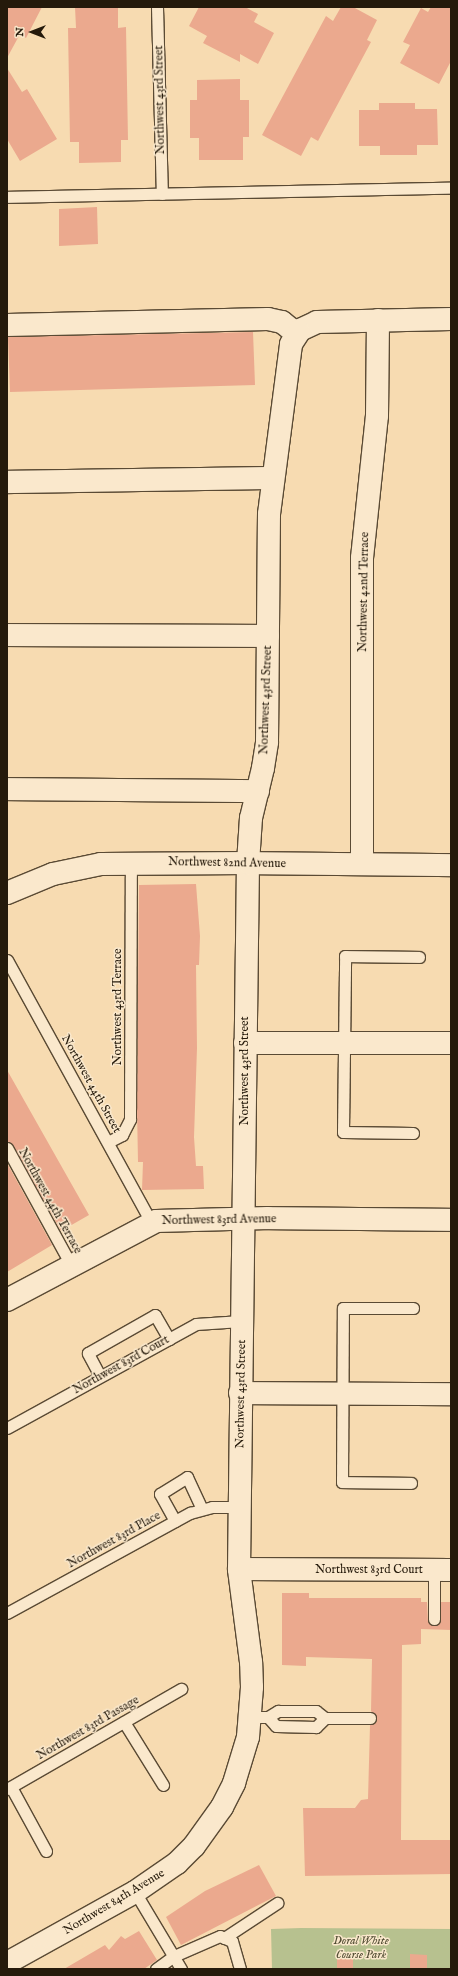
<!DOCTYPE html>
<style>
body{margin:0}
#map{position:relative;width:458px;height:1976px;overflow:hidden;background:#f7dbb1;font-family:"IM FELL English",serif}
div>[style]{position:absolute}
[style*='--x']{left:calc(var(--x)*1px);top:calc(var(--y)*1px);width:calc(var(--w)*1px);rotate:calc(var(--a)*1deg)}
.green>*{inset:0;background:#b7c18f}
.building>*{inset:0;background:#eba98e}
.roads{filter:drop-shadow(1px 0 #5a4a34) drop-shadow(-1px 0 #5a4a34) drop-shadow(0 1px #5a4a34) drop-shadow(0 -1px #5a4a34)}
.lane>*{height:11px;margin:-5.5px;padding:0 5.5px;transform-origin:5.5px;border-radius:5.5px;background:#fae8cc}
.street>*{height:22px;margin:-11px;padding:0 11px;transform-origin:11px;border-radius:11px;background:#fae8cc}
.secondary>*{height:22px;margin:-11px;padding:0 11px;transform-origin:11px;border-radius:11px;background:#fae8cc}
span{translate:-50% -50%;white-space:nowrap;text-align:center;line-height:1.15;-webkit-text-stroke:3px #fae8cc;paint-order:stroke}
.street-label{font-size:12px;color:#251a0b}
.park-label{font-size:12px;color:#514c33;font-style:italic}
.frame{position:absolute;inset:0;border:8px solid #251a0b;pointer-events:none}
.north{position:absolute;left:12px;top:12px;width:40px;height:40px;-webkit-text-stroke:3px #fae8cc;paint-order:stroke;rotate:270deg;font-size:11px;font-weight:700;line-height:16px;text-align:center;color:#251a0b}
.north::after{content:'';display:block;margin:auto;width:14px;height:18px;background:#251a0b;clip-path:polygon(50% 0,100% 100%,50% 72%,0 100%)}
</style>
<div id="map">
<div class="green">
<i style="clip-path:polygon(301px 1928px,451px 1929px,451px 1969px,272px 1969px,271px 1929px)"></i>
</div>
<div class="building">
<i style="clip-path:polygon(7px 7px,42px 7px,26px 38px,20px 34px,7px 58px)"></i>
<i style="clip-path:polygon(75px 7px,118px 7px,118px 28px,126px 27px,128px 140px,121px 140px,121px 162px,79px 163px,79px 142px,70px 142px,68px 28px,76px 28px)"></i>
<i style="clip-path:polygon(199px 7px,245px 7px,258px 14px,254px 22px,274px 33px,258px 64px,240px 54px,240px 62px,203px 43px,207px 36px,189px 26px)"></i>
<i style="clip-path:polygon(341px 7px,353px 7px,377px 20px,367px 40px,371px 42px,318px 141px,311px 137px,301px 156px,262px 135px,326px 16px,333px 21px)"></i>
<i style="clip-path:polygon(431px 7px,451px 7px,451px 61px,439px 84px,400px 63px,410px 45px,403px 42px,421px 8px,428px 12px)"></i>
<i style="clip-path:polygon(7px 68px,22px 92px,27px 89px,57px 139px,20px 161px,7px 139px)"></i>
<i style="clip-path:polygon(240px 79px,240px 100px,249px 100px,249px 137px,243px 137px,243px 160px,199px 160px,199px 138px,190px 138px,190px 100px,197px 100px,197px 80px)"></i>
<i style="clip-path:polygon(379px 103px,415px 103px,415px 109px,437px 109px,438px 145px,417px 145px,417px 155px,380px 155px,380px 146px,359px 146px,359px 110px,379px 110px)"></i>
<i style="clip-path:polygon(97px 207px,98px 244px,59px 246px,59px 209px)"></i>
<i style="clip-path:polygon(253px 332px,255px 385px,10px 392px,8px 337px)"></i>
<i style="clip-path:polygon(196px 884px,200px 936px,199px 965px,196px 965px,197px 1048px,194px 1137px,196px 1166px,203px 1166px,204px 1189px,142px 1190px,143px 1162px,138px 1162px,137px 1109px,139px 885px)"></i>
<i style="clip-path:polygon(7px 1070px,89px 1215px,61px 1231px,13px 1145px,7px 1141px)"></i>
<i style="clip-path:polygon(7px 1163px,52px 1245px,7px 1272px)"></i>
<i style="clip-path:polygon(282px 1593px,309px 1593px,309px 1598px,421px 1598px,421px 1602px,427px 1602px,428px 1622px,434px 1626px,440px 1622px,441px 1602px,451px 1602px,451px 1630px,421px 1629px,421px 1644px,402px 1645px,401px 1840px,451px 1840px,451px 1874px,305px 1876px,303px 1808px,355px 1808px,361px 1800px,368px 1799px,370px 1725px,376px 1722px,377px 1718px,371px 1711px,372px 1659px,306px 1657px,306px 1666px,282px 1665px)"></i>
<i style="clip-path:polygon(259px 1865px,276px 1896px,181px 1945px,166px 1917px,205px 1891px)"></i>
<i style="clip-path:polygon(139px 1931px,157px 1960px,144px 1969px,64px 1969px,105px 1945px,109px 1950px,121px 1936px,125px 1939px)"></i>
<i style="clip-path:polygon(337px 1954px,353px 1954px,353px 1969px,337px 1969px)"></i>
<i style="clip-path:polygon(410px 1954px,427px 1955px,427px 1969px,410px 1969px)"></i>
</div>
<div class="roads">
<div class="lane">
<i style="--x:157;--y:7;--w:187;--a:88.5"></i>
<i style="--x:7;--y:197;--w:444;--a:-1.2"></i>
<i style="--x:7;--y:960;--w:299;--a:61.2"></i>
<i style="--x:413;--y:1133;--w:70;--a:-179.2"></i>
<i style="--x:343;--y:1132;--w:176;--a:-89.3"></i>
<i style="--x:345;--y:956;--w:74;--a:0.8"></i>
<i style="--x:108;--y:1142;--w:16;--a:-27"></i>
<i style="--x:122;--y:1135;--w:18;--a:-63"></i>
<i style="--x:130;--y:1119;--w:257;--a:-89.8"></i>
<i style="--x:7;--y:1148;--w:133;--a:61.3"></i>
<i style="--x:100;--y:1376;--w:26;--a:-118"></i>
<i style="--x:88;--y:1353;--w:77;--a:-29.6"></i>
<i style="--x:155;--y:1315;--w:28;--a:60"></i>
<i style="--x:7;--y:1428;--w:216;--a:-28.8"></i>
<i style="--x:196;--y:1324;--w:45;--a:-3.8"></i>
<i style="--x:411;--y:1483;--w:69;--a:-179.2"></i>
<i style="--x:342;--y:1482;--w:174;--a:-89.7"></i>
<i style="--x:343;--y:1308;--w:70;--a:0"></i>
<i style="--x:175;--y:1521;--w:31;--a:-119"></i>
<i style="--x:160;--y:1494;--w:32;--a:-32"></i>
<i style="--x:187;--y:1477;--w:35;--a:65"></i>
<i style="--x:7;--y:1613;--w:209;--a:-28.7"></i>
<i style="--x:190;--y:1513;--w:23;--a:-15"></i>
<i style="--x:212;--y:1507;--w:28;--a:0"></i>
<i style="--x:434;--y:1619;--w:49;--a:-90"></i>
<i style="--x:251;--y:1717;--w:17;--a:0"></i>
<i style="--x:268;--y:1717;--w:12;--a:-31"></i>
<i style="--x:278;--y:1711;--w:38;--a:0"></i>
<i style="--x:316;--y:1711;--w:11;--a:38"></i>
<i style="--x:325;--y:1718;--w:13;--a:135"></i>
<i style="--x:316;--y:1727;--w:40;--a:-178.6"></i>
<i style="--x:276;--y:1726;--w:12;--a:-132"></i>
<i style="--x:325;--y:1718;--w:45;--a:0"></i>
<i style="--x:124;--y:1722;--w:74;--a:58.2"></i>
<i style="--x:11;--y:1787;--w:73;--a:61.3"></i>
<i style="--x:7;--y:1789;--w:201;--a:-29.9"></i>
<i style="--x:135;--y:1892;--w:90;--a:59.1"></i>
<i style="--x:224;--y:1938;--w:64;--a:-33.4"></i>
<i style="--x:156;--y:1969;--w:22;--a:-36"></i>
<i style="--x:174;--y:1956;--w:50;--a:-23.5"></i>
<i style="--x:220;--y:1936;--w:13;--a:23"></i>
<i style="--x:232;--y:1941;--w:29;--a:74"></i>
</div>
<div class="street">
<i style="--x:7;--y:325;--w:261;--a:-1.3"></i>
<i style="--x:268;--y:319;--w:14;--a:12"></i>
<i style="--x:282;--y:322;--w:19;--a:39"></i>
<i style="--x:7;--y:482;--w:266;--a:-0.9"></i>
<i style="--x:7;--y:635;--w:261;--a:0.2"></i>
<i style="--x:7;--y:789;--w:251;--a:0.5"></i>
<i style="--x:362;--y:864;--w:306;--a:-90"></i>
<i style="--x:362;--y:558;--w:143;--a:-84"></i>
<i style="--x:377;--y:416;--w:96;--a:-89.4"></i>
<i style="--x:7;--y:893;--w:50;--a:-22.4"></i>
<i style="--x:53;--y:874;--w:49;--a:-11.8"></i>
<i style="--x:101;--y:864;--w:147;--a:-0.4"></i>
<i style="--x:248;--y:863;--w:45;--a:-86.2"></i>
<i style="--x:251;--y:818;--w:51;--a:-76.5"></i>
<i style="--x:263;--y:768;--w:26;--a:-81"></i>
<i style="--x:267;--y:742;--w:228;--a:-89.5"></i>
<i style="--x:269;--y:514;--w:171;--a:-82.6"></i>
<i style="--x:291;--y:344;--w:17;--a:-57"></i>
<i style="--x:300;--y:330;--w:19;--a:-25"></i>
<i style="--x:317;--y:322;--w:134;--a:-1.3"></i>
<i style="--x:245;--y:1043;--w:206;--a:0"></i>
<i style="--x:7;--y:1300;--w:169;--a:-27.9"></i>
<i style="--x:156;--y:1221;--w:112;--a:-1.5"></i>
<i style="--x:268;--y:1218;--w:183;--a:0.6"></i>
<i style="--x:240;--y:1393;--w:211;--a:0.3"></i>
<i style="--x:239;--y:1569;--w:212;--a:0.3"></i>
</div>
<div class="secondary">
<i style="--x:7;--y:1963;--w:146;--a:-29"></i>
<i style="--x:135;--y:1892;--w:51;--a:-34.6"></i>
<i style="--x:177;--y:1863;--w:24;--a:-45"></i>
<i style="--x:194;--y:1846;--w:48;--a:-54.3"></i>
<i style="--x:222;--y:1807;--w:27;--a:-63"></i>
<i style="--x:234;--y:1783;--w:48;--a:-73.1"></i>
<i style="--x:248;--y:1737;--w:50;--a:-85.4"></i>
<i style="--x:252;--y:1687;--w:25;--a:-92"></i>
<i style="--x:251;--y:1662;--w:94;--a:-97.4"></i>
<i style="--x:239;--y:1569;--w:706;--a:-89.27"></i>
<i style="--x:248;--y:863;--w:203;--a:0.6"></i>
</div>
</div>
<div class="street-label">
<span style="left:160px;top:100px;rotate:-91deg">Northwest 43rd Street</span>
<span style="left:364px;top:592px;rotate:-89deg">Northwest 42nd Terrace</span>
<span style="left:266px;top:700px;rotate:-88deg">Northwest 43rd Street</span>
<span style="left:227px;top:863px;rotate:1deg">Northwest 82nd Avenue</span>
<span style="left:118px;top:1007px;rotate:-90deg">Northwest 43rd Terrace</span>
<span style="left:245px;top:1071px;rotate:-90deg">Northwest 43rd Street</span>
<span style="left:91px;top:1084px;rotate:61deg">Northwest 44th Street</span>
<span style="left:50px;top:1201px;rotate:61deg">Northwest 44th Terrace</span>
<span style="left:219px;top:1220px;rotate:-1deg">Northwest 83rd Avenue</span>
<span style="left:121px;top:1365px;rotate:-29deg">Northwest 83rd Court</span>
<span style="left:241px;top:1394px;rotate:-89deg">Northwest 43rd Street</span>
<span style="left:114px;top:1540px;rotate:-29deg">Northwest 83rd Place</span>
<span style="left:369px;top:1570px">Northwest 83rd Court</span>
<span style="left:88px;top:1728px;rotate:-30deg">Northwest 83rd Passage</span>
<span style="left:114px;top:1902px;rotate:-31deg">Northwest 84th Avenue</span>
</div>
<div class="park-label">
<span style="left:361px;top:1948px">Doral White<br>Course Park</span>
</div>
<div class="frame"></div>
<div class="north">N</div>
</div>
